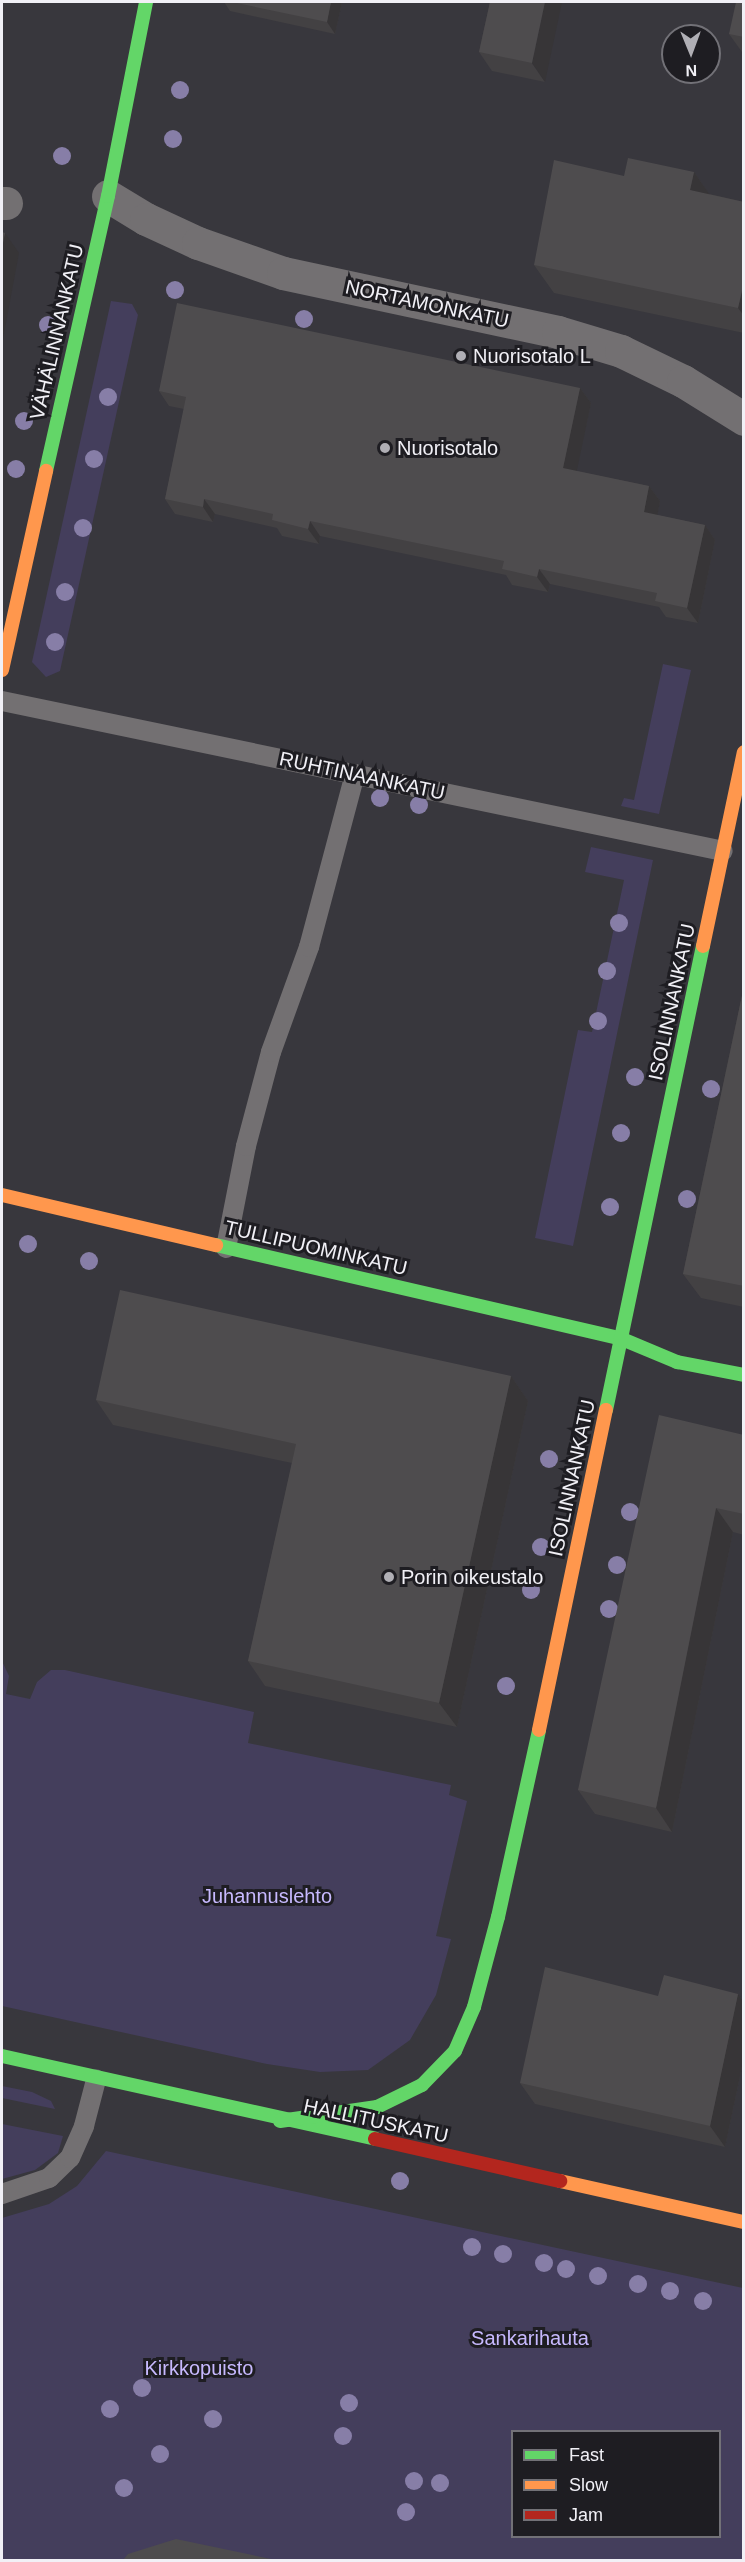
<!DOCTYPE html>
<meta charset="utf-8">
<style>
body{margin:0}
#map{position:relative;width:745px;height:2562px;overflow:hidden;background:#38373d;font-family:Arial,sans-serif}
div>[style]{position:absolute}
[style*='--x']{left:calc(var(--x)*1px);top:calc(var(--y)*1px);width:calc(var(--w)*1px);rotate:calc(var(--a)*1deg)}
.green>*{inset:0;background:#443e5c}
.lane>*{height:20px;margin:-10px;padding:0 10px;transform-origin:10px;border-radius:10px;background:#737072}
.street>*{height:33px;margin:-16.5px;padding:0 16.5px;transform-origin:16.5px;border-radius:16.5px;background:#737072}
.fast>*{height:14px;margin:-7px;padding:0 7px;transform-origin:7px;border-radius:7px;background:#63d668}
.slow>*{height:14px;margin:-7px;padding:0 7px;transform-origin:7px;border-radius:7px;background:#ff974d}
.jam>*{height:14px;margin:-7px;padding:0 7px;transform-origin:7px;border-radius:7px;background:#b3261e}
.trees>*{width:18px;height:18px;margin:-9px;border-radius:50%;background:#877ea7}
.wall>*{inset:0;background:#434143}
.shaded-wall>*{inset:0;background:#373537}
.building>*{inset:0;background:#4e4c4e}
.dots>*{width:16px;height:16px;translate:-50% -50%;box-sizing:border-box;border:3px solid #1e1d22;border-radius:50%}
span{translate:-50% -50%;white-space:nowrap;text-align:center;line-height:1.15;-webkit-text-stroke:6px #1e1d22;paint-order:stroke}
.street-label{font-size:20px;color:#f1f0f6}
.poi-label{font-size:20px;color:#f1f0f6}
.left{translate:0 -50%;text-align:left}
.park-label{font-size:20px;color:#c7b9fe}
.frame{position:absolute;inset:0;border:3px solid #f1f0f6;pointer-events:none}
.legend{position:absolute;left:511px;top:2430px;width:210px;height:108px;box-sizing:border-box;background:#1e1d22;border:2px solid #727177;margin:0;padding:8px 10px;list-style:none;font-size:18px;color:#f1f0f6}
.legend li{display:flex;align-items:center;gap:12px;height:30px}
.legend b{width:30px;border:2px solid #727177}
.north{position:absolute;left:661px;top:24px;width:60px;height:60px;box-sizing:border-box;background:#1e1d22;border:2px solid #727177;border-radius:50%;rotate:179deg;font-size:16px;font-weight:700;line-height:24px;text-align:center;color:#f1f0f6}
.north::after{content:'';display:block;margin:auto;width:21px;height:27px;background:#b0afb5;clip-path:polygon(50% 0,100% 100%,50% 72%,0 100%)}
</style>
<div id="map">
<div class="green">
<i style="clip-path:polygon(111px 301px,132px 304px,138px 315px,60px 671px,46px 677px,32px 662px)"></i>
<i style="clip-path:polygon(663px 664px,691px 670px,659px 814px,621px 806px,624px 798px,634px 800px)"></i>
<i style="clip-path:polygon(591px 847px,653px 860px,573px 1246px,535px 1238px,578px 1030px,592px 1032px,624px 880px,585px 872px)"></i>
<i style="clip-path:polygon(2px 1661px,9px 1676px,6px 1694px,30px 1699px,37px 1682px,51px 1670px,65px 1670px,254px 1712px,248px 1743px,451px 1785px,449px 1795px,467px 1801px,436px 1936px,451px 1939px,436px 1995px,410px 2040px,368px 2070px,320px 2072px,267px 2064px,2px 2006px)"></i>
<i style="clip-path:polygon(2px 2086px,32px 2092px,51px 2101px,55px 2109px,2px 2098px)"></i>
<i style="clip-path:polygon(2px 2124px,63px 2136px,58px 2153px,35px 2170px,2px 2179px)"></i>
<i style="clip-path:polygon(evenodd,106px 2151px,743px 2288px,743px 2560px,2px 2560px,2px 2218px,49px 2204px,77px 2186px,106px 2151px,512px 2432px,720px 2432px,720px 2536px,512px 2536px,512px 2432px)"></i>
</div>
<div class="lane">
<i style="--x:2;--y:701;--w:736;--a:11.75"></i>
<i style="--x:226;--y:1248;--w:104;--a:-78.9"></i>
<i style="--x:246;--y:1146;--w:97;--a:-75.1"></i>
<i style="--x:271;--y:1052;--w:112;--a:-70.1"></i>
<i style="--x:309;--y:947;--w:179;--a:-75.1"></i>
<i style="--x:2;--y:2194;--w:50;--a:-18.8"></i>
<i style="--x:49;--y:2178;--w:29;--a:-44"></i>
<i style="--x:70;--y:2158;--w:35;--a:-66"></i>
<i style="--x:84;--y:2126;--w:48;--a:-75.4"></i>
</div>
<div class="street">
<i style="--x:108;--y:196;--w:44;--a:31.2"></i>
<i style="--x:146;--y:219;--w:57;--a:24.8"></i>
<i style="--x:198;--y:243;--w:90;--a:19.4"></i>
<i style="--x:283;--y:273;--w:281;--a:12.1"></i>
<i style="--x:558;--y:332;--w:66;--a:16.8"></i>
<i style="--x:621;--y:351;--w:69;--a:25.8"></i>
<i style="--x:683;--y:381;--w:72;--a:31.9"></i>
<i style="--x:2;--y:203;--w:4;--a:0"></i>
</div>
<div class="fast">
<i style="--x:46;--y:471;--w:282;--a:-77.3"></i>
<i style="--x:108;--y:196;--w:198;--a:-78.9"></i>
<i style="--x:216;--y:1245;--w:417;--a:13"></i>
<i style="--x:622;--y:1339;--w:60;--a:22.7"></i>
<i style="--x:677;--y:1362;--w:68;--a:11"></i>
<i style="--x:606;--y:1410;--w:474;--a:-78.2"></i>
<i style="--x:2;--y:2056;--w:382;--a:12.5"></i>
<i style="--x:280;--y:2121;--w:98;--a:-8.2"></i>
<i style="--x:377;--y:2107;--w:50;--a:-26.1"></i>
<i style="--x:422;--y:2085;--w:47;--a:-45.9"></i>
<i style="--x:455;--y:2051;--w:48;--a:-66.6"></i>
<i style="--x:474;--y:2007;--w:93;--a:-75.1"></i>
<i style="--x:498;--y:1917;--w:191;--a:-77.6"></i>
</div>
<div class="slow">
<i style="--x:2;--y:670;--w:204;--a:-77.5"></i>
<i style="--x:703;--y:946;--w:198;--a:-78.1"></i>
<i style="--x:2;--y:1195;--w:220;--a:13.2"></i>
<i style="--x:539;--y:1730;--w:327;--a:-78.2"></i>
<i style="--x:560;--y:2181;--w:189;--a:12.6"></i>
</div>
<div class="jam">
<i style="--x:375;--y:2139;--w:190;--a:12.8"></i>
</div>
<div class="trees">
<i style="left:180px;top:90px"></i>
<i style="left:173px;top:139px"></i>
<i style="left:62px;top:156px"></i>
<i style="left:175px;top:290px"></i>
<i style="left:304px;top:319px"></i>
<i style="left:48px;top:325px"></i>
<i style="left:108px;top:397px"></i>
<i style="left:24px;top:421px"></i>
<i style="left:94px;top:459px"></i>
<i style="left:16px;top:469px"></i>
<i style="left:83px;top:528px"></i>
<i style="left:65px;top:592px"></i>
<i style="left:55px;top:642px"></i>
<i style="left:380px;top:798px"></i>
<i style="left:419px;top:805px"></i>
<i style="left:619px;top:923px"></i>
<i style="left:607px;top:971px"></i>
<i style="left:598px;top:1021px"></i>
<i style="left:635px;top:1077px"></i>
<i style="left:711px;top:1089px"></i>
<i style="left:621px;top:1133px"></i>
<i style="left:687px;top:1199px"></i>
<i style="left:610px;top:1207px"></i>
<i style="left:28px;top:1244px"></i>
<i style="left:89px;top:1261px"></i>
<i style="left:549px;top:1459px"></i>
<i style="left:630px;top:1512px"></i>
<i style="left:541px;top:1547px"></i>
<i style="left:617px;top:1565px"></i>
<i style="left:531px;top:1590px"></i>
<i style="left:609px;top:1609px"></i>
<i style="left:506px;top:1686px"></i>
<i style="left:400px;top:2181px"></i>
<i style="left:472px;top:2247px"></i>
<i style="left:503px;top:2254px"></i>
<i style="left:544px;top:2263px"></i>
<i style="left:566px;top:2269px"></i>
<i style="left:598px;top:2276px"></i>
<i style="left:638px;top:2284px"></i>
<i style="left:670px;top:2291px"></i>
<i style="left:703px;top:2301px"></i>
<i style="left:142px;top:2388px"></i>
<i style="left:349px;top:2403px"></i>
<i style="left:110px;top:2409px"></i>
<i style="left:213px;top:2419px"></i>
<i style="left:343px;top:2436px"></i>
<i style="left:160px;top:2454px"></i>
<i style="left:414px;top:2481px"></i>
<i style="left:440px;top:2483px"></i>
<i style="left:124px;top:2488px"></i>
<i style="left:406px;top:2512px"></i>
</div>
<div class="wall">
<i style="clip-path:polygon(224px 2px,342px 2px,335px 34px,230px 11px)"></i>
<i style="clip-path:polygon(490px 2px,545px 82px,492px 71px,479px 52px)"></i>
<i style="clip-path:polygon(744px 2px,744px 53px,742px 52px,729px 34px)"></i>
<i style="clip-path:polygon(694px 172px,709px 194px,744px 202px,744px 333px,554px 293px,534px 265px,624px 176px)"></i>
<i style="clip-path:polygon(580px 388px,591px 403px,576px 471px,649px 486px,660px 501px,657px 515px,705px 525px,715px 540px,698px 623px,666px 617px,659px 607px,550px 584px,548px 592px,512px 585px,506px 575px,320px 536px,319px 544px,282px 536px,277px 528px,215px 514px,213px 522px,175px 514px,165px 499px,184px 409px,169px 406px,159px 391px)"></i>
<i style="clip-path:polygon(744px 986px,744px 1307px,701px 1298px,683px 1274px)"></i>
<i style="clip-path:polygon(511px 1376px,528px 1401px,457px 1727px,265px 1686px,248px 1661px,292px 1463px,113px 1425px,96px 1400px)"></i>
<i style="clip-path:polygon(744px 1435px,744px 1535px,733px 1532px,672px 1832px,595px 1814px,578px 1790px)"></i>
<i style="clip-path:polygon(738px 1994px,744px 2002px,744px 2057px,725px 2147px,535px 2104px,520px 2083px)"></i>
</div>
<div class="shaded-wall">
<i style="clip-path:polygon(331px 2px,342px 2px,335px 34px,327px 22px)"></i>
<i style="clip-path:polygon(545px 2px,562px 2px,545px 82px,532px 63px)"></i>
<i style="clip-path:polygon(694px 172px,714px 201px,690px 190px)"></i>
<i style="clip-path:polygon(5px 233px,19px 253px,2px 344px,2px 248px)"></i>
<i style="clip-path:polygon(744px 282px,744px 316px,738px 308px)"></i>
<i style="clip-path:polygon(580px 388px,591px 403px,574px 484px,563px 468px)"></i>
<i style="clip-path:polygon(649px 486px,660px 501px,655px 527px,644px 512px)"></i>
<i style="clip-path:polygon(204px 499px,215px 514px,213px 522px,203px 507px)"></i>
<i style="clip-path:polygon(310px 521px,320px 536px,319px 544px,308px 529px)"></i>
<i style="clip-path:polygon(705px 525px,715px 540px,698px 623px,687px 608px)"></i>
<i style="clip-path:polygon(539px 569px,550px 584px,548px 592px,537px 577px)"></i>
<i style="clip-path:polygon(511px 1376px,528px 1401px,457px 1727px,439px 1703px)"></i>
<i style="clip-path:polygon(716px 1508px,733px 1532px,672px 1832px,656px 1808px)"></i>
<i style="clip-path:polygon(738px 1994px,744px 2002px,744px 2057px,725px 2147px,710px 2126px)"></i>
</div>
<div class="building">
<i style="clip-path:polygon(232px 2px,331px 2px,327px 22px)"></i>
<i style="clip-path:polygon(490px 2px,545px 2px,532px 63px,479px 52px)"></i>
<i style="clip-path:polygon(736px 2px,744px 2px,744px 37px,729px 34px)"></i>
<i style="clip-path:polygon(628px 158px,694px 172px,690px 190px,744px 202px,744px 282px,738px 308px,534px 265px,554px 160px,624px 176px)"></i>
<i style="clip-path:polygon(2px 232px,5px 233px,2px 248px)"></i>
<i style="clip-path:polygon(177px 303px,580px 388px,563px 468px,649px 486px,644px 512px,705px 525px,687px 608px,655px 601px,657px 593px,539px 569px,537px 577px,502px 569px,504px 561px,310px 521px,308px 529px,272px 520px,273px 514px,204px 499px,203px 507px,165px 499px,186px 397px,159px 391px)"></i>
<i style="clip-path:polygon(744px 986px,744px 1286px,683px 1274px)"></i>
<i style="clip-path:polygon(120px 1290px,511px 1376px,439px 1703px,248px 1661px,296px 1444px,96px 1400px)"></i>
<i style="clip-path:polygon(659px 1415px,744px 1435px,744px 1514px,716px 1508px,656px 1808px,578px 1790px)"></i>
<i style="clip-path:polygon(545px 1967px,658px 1996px,664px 1975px,738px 1994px,710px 2126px,520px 2083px)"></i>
<i style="clip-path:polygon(176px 2539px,276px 2560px,123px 2560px,128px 2554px)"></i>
</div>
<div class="dots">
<i style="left:461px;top:356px;background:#b0afb5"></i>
<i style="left:385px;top:448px;background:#b0afb5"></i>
<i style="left:389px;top:1577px;background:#b0afb5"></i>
</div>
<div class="street-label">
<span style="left:427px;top:304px;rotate:12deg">NORTAMONKATU</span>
<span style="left:57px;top:332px;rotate:-77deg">VÄHÄLINNANKATU</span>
<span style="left:362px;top:776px;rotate:12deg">RUHTINAANKATU</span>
<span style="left:672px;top:1002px;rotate:-78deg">ISOLINNANKATU</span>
<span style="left:316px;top:1248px;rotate:13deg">TULLIPUOMINKATU</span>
<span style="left:572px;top:1478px;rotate:-78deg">ISOLINNANKATU</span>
<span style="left:376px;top:2121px;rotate:12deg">HALLITUSKATU</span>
</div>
<div class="poi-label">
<span class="left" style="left:473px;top:356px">Nuorisotalo L</span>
<span class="left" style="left:397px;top:448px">Nuorisotalo</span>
<span class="left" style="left:401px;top:1577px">Porin oikeustalo</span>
</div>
<div class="park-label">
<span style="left:267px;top:1896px">Juhannuslehto</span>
<span style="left:530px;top:2338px">Sankarihauta</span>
<span style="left:199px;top:2368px">Kirkkopuisto</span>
</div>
<div class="frame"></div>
<ul class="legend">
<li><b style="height:8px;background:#63d668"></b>Fast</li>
<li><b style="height:8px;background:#ff974d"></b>Slow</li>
<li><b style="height:8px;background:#b3261e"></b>Jam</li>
</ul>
<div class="north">N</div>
</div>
